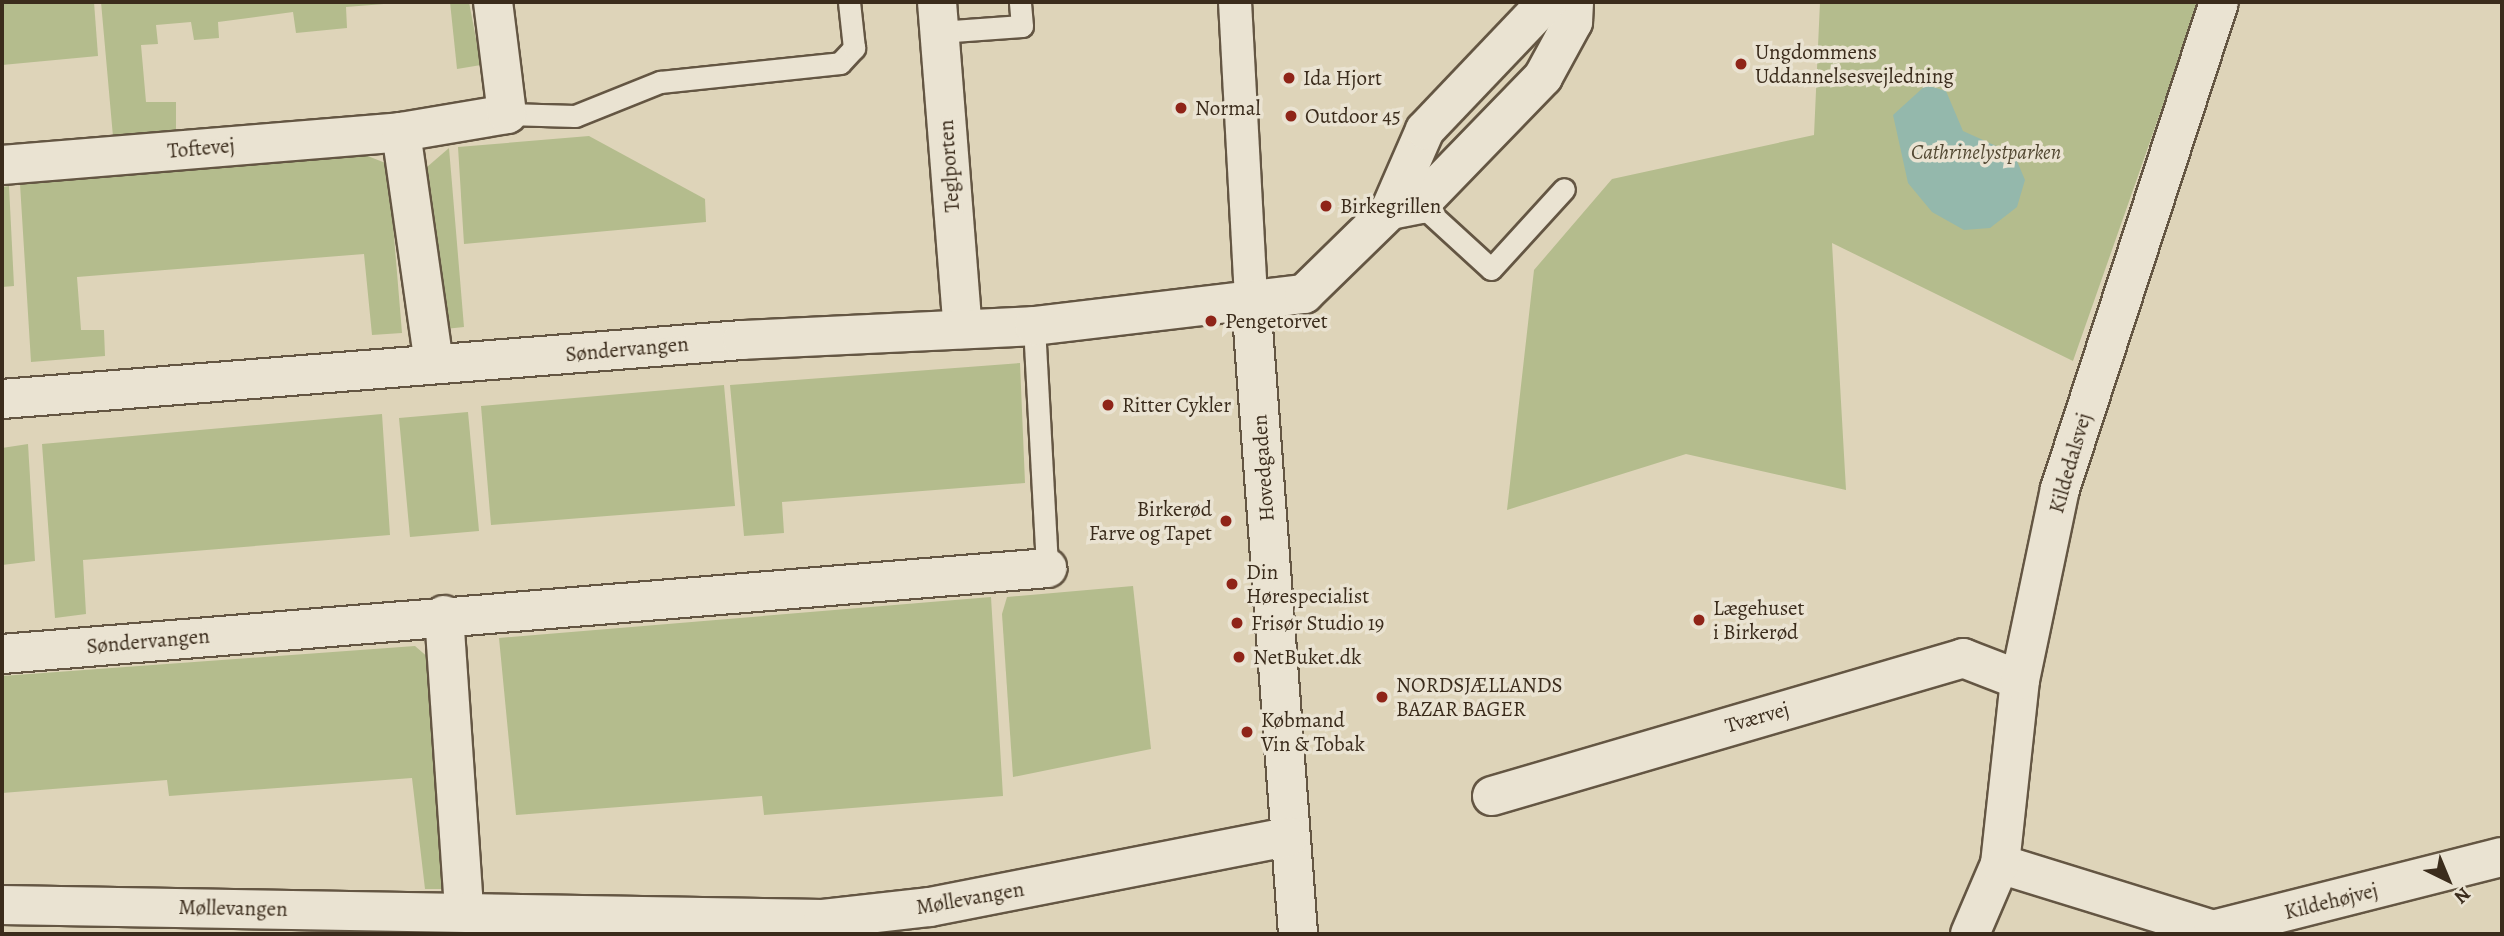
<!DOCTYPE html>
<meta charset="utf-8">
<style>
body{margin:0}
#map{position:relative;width:2504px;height:936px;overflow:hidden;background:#ded4b9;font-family:Alegreya,serif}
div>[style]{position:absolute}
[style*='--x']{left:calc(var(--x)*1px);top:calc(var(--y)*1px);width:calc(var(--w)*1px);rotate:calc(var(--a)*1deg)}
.green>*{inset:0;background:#b4bc8d}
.water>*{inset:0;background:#94b8ac}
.roads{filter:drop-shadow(2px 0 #645643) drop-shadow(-2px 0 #645643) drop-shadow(0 2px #645643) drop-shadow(0 -2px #645643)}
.service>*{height:21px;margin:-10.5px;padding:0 10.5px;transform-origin:10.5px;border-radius:10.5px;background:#eae3d2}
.pedestrian>*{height:32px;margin:-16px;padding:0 16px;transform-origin:16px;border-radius:16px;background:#eae3d2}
.minor>*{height:38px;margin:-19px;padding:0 19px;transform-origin:19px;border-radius:19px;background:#eae3d2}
.dots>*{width:19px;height:19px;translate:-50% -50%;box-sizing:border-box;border:4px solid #eae3d2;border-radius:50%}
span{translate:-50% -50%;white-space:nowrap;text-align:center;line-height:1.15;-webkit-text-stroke:7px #eae3d2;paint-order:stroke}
.poi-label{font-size:21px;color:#3b2c1c}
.left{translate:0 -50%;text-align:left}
.right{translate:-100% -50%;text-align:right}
.street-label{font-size:21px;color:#3b2c1c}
.park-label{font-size:21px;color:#534933;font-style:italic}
.frame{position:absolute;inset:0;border:4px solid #3b2c1c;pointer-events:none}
.north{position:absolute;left:2413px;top:845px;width:70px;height:70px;-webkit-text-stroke:5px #eae3d2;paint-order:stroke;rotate:137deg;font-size:19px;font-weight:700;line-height:28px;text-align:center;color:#3b2c1c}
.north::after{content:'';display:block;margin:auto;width:24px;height:32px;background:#3b2c1c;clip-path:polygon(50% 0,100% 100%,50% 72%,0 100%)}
</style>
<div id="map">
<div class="green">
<i style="clip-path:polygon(2px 2px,94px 2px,98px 56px,2px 65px)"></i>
<i style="clip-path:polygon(101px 2px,409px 2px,346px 7px,347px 28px,296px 33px,293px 12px,218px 22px,219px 38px,194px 40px,191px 22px,156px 25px,158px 44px,141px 45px,146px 102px,176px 102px,176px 144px,114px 148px)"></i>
<i style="clip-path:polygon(450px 2px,469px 2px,481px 65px,457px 69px)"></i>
<i style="clip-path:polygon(1820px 2px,2199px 2px,2073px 361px,1832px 243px,1846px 490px,1686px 454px,1507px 510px,1534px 270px,1612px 179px,1814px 135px)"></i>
<i style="clip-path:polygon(589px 136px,705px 199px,706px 222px,464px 244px,458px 147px)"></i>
<i style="clip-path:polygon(449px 148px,464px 327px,445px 329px,427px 167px)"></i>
<i style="clip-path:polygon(360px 153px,388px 164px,402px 333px,372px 335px,364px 254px,77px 277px,81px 330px,104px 330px,105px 356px,31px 362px,20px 184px)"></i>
<i style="clip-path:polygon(9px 186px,14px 286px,2px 287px,2px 187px)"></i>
<i style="clip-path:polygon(1020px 363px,1025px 483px,782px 502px,784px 533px,744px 536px,730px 385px)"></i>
<i style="clip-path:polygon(724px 385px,735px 506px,491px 525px,481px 406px)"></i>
<i style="clip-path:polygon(468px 412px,479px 531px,410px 537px,399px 418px)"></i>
<i style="clip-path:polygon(382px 414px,390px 535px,83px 560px,86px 614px,55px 618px,42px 444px)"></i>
<i style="clip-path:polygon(28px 444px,35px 561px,2px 565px,2px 448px)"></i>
<i style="clip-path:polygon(1133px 586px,1151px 749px,1013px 777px,1002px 614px,1007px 597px)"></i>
<i style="clip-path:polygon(991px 597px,1003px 796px,764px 815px,762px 796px,516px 815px,499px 638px)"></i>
<i style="clip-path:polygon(415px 646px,430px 659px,446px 889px,425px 889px,412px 778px,169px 796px,167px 780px,2px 793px,2px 676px)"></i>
</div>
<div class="water">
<i style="clip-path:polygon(1926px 85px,1946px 91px,1963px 131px,2014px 154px,2025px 180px,2017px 207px,1990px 228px,1964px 230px,1932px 212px,1908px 183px,1893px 115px)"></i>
</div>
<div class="roads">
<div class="service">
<i style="--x:939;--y:32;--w:83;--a:-4.1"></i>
<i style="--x:1022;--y:26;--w:24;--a:-95"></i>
<i style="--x:507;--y:114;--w:68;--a:1.7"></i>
<i style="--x:575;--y:116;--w:92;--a:-21.8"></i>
<i style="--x:660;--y:82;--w:181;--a:-6"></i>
<i style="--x:840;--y:63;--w:21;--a:-47"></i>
<i style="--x:854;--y:48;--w:46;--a:-96.2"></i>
<i style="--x:1420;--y:204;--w:96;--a:42.5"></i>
<i style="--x:1491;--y:269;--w:108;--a:-47.6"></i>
<i style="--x:1034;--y:326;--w:242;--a:86.9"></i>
</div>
<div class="pedestrian">
<i style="--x:1235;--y:2;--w:299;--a:86.9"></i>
</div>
<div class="minor">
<i style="--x:937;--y:2;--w:328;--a:85.5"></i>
<i style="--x:401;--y:132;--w:234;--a:81.9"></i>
<i style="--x:2;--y:165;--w:400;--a:-4.7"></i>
<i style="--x:401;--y:132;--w:108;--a:-9.6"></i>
<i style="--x:507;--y:114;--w:113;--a:-97.1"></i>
<i style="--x:1390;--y:210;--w:31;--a:-11"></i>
<i style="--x:1420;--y:204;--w:177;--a:-45.9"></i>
<i style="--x:1543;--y:77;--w:63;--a:-61.4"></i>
<i style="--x:1573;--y:22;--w:20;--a:-87"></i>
<i style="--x:1251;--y:301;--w:635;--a:85.75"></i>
<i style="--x:2;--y:399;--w:742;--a:-4.56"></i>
<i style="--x:742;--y:340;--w:292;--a:-2.7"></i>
<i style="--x:1034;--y:326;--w:272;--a:-6.8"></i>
<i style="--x:1304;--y:294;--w:120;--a:-44.3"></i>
<i style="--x:1390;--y:210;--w:87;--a:-66.4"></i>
<i style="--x:1425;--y:130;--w:177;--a:-46.4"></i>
<i style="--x:444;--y:615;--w:297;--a:86.1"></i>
<i style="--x:2;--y:654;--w:1049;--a:-4.7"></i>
<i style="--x:1492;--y:796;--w:491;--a:-16.3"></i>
<i style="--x:1963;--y:658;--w:61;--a:21.1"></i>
<i style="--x:2000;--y:864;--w:223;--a:17.2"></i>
<i style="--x:2213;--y:930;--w:298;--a:-14.2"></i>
<i style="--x:2;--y:905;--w:821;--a:0.98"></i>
<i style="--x:823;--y:919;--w:108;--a:-6.4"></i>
<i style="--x:930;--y:907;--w:365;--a:-11.1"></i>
<i style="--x:1970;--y:934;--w:76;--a:-66.8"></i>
<i style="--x:2000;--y:864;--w:185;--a:-83.8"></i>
<i style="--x:2020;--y:680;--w:195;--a:-78.2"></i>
<i style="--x:2060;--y:489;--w:512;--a:-71.92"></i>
</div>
</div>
<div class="dots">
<i style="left:1741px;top:64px;background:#8f2418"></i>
<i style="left:1289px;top:78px;background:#8f2418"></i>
<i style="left:1181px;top:108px;background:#8f2418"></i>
<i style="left:1291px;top:116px;background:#8f2418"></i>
<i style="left:1326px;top:206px;background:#8f2418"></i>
<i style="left:1211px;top:321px;background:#8f2418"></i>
<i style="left:1108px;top:405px;background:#8f2418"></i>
<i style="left:1226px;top:521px;background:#8f2418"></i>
<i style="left:1232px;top:584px;background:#8f2418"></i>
<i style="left:1699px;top:620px;background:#8f2418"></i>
<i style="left:1237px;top:623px;background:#8f2418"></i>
<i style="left:1239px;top:657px;background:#8f2418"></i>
<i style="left:1382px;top:697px;background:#8f2418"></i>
<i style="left:1247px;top:732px;background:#8f2418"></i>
</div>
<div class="poi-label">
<span class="left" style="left:1755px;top:64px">Ungdommens<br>Uddannelsesvejledning</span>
<span class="left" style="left:1303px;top:78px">Ida Hjort</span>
<span class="left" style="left:1195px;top:108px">Normal</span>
<span class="left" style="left:1305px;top:116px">Outdoor 45</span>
<span class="left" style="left:1340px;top:206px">Birkegrillen</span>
<span class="left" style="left:1225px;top:321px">Pengetorvet</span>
<span class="left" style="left:1122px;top:405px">Ritter Cykler</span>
<span class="right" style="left:1212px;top:521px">Birkerød<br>Farve og Tapet</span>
<span class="left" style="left:1246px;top:584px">Din<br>Hørespecialist</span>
<span class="left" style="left:1713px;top:620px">Lægehuset<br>i Birkerød</span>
<span class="left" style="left:1251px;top:623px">Frisør Studio 19</span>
<span class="left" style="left:1253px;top:657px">NetBuket.dk</span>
<span class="left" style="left:1396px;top:697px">NORDSJÆLLANDS<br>BAZAR BAGER</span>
<span class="left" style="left:1261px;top:732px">Købmand<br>Vin &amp; Tobak</span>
</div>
<div class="street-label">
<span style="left:201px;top:148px;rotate:-5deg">Toftevej</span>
<span style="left:949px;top:166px;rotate:-94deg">Teglporten</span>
<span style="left:627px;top:349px;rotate:-5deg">Søndervangen</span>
<span style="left:2070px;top:463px;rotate:-74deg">Kildedalsvej</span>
<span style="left:1263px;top:468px;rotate:-94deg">Hovedgaden</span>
<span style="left:148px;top:641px;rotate:-5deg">Søndervangen</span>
<span style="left:1757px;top:717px;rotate:-16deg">Tværvej</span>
<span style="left:970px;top:898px;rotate:-10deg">Møllevangen</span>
<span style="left:2331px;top:901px;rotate:-14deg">Kildehøjvej</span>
<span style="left:233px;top:908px;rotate:1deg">Møllevangen</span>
</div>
<div class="park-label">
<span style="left:1986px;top:152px">Cathrinelystparken</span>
</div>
<div class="frame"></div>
<div class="north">N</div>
</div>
